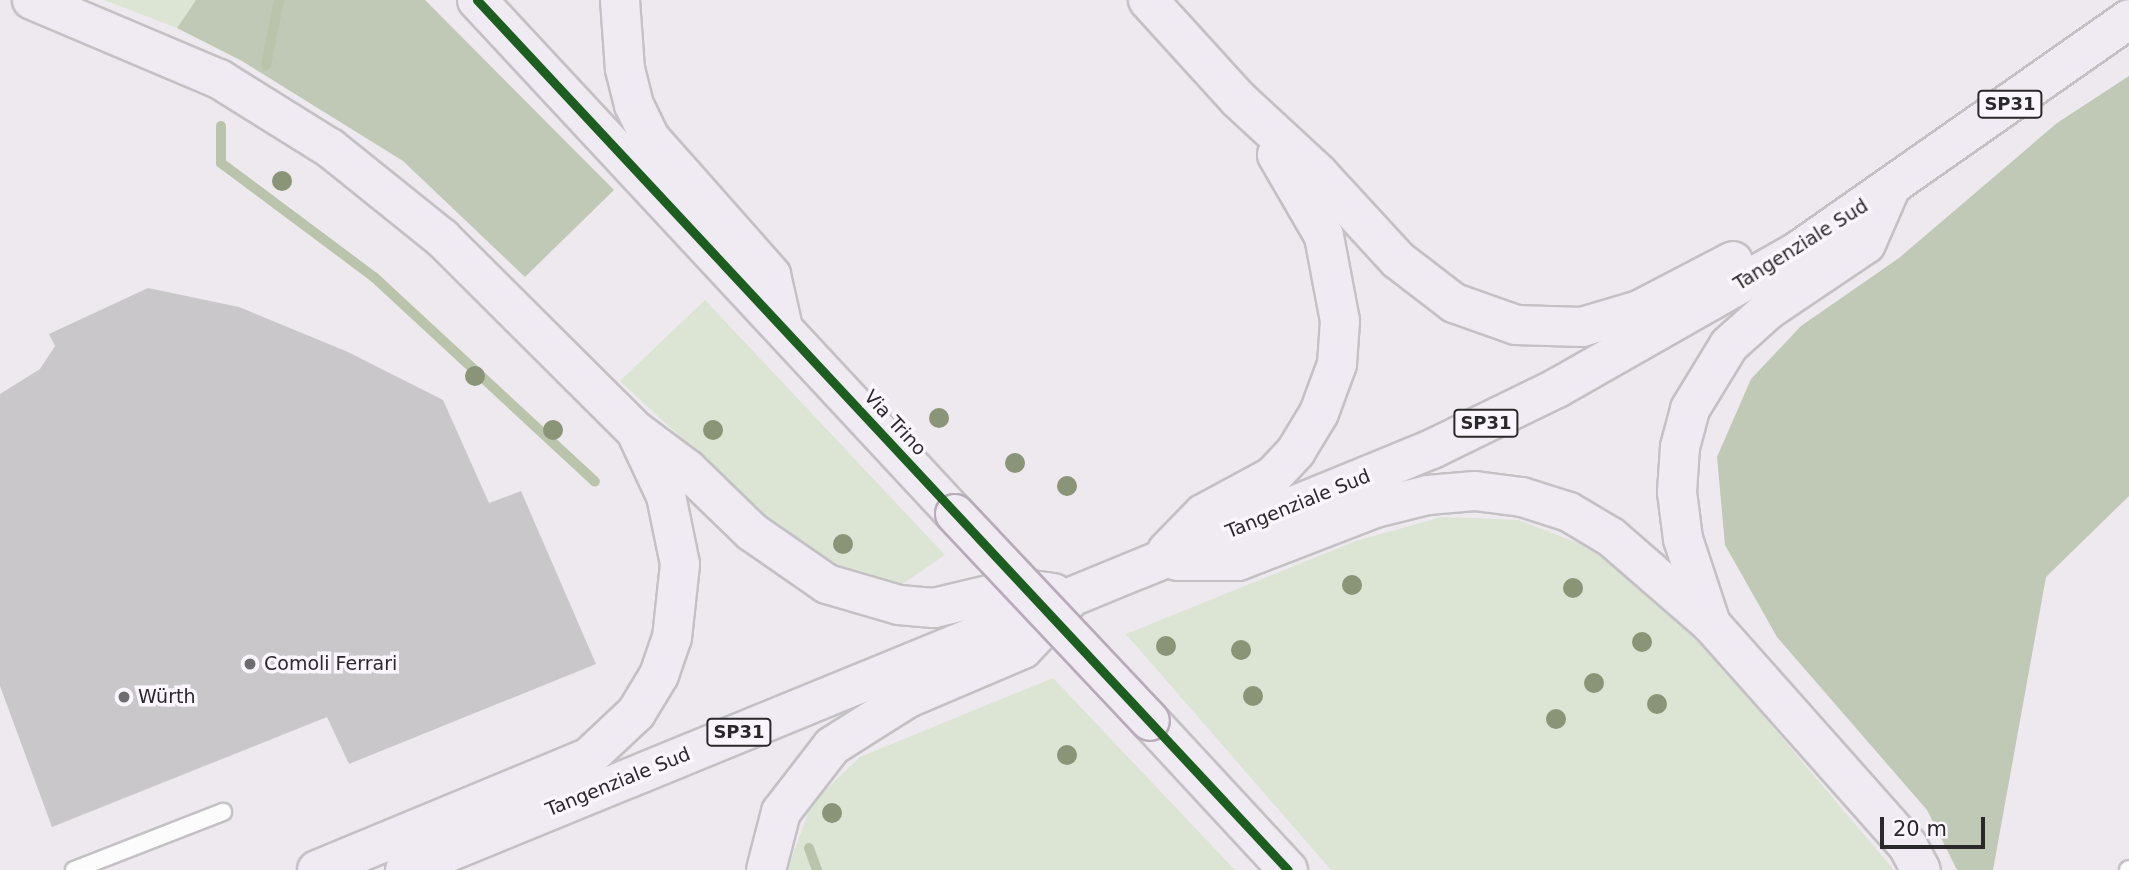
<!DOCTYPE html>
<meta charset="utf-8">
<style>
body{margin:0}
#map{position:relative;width:2129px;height:870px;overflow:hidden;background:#ede9ee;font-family:"DejaVu Sans",sans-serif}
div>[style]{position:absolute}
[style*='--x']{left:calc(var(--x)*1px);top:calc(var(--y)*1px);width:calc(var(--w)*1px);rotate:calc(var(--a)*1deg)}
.green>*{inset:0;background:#dce4d3}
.forest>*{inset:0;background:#c0c9b6}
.stream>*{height:10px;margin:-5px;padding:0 5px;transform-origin:5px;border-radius:5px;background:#b9c4ab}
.building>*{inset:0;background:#cac7ca}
.roads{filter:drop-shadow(2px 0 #c4c1c5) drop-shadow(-2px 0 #c4c1c5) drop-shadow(0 2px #c4c1c5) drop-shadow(0 -2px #c4c1c5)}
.lane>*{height:16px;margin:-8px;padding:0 8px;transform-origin:8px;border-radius:8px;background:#fcfcfc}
.primary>*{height:38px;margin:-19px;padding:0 19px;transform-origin:19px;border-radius:19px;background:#f0eaf2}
.bridges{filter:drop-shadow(2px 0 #b8acbb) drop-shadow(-2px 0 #b8acbb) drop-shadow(0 2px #b8acbb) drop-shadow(0 -2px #b8acbb)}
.primary-bridge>*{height:38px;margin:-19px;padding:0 19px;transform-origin:19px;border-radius:19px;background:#f0eaf2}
.cycleway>*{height:9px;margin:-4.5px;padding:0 4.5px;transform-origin:4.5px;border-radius:4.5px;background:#1b5e20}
.trees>*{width:20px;height:20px;margin:-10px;border-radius:50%;background:#8a9477}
.dots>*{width:19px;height:19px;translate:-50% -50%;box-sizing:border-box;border:4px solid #fbf6fd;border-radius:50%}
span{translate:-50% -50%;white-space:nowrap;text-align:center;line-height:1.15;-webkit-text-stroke:7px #fbf6fd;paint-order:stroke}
.shield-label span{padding:2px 5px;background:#fbf6fd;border:2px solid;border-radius:5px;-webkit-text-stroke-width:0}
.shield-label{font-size:18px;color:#2a282a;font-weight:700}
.street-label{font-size:19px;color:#2a282a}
.poi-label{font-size:19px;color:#2a282a}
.left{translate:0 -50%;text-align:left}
.scale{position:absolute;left:1880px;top:817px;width:105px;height:32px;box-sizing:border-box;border:4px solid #2a282a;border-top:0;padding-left:9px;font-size:21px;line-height:24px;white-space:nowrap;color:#2a282a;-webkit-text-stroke:5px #fbf6fd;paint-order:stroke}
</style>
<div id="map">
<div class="green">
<i style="clip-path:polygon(104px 0,196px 0,177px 28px)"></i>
<i style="clip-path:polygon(705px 300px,945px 555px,898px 587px,840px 571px,774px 524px,620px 381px)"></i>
<i style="clip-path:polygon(1442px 517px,1518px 520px,1612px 556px,1705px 647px,1894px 870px,1331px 870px,1126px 634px,1356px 541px)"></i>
<i style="clip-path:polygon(1053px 678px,1235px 870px,787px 870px,812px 803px,860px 757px)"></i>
</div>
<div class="forest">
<i style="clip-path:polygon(196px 0,425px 0,614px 190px,525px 277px,403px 161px,242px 61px,177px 28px)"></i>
<i style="clip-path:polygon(2129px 76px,2129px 496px,2046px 577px,1993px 870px,1957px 870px,1927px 810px,1777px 637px,1725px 545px,1717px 457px,1751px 379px,1801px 326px,1899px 258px,2057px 123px)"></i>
</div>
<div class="stream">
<i style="--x:266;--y:65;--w:66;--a:-78.7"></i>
<i style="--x:221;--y:126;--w:37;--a:90"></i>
<i style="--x:221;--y:163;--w:191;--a:36.7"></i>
<i style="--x:374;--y:277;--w:301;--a:42.8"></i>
<i style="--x:809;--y:848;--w:23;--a:70"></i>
</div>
<div class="building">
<i style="clip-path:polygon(148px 288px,239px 307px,348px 352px,443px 400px,489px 503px,521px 491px,596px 664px,349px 764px,327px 717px,52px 827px,0 686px,0 394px,40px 369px,55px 346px,49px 334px)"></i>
</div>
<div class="roads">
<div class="lane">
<i style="--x:74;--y:870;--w:160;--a:-21.3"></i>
<i style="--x:2128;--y:870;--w:1;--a:-45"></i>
</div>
<div class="primary">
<i style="--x:32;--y:0;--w:203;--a:22.9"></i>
<i style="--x:219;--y:79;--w:131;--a:31.9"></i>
<i style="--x:330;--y:148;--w:144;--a:38.8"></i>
<i style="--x:442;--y:238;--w:274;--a:44.9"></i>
<i style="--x:636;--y:431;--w:64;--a:36.7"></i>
<i style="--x:687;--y:469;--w:91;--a:44.1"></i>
<i style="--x:752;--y:532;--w:91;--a:34.7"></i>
<i style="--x:827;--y:584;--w:75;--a:16.3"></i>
<i style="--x:899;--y:605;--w:35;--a:5"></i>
<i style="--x:934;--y:608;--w:85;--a:-13.5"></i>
<i style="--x:1017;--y:588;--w:37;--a:8"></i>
<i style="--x:477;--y:0;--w:702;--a:47.08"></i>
<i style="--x:620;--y:0;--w:69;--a:85.9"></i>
<i style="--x:625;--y:69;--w:37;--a:76"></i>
<i style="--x:634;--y:105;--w:37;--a:64"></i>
<i style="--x:650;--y:138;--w:183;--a:48.5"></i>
<i style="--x:771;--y:275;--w:54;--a:77.2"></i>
<i style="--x:1148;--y:0;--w:134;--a:47.7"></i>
<i style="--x:1238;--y:99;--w:109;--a:42.8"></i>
<i style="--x:1318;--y:173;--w:118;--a:47.4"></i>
<i style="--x:1398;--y:260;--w:71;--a:37.5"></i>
<i style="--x:1454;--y:303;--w:66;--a:19.5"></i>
<i style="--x:1516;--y:325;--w:66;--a:1.7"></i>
<i style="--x:1582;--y:327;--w:59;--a:-16.6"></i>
<i style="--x:1639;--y:310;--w:106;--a:-27.5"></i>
<i style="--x:1167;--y:551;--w:52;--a:-45.8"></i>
<i style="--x:1203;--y:514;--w:80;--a:-28.5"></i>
<i style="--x:1273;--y:476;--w:34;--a:-47"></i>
<i style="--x:1296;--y:451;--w:44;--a:-58.8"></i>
<i style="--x:1319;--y:413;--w:52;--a:-69.8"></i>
<i style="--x:1337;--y:364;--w:43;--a:-86"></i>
<i style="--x:1340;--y:321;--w:86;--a:-100.7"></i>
<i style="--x:1324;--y:236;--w:94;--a:-120.1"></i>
<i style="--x:1177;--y:561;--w:61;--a:0"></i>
<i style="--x:1238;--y:561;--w:147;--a:-21.1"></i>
<i style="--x:1375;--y:508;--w:55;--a:-13.8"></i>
<i style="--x:1428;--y:495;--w:47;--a:-4.9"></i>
<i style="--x:1475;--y:491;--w:47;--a:7.3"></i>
<i style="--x:1522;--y:497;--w:49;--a:17.7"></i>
<i style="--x:1569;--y:512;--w:49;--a:30.8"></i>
<i style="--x:1611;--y:537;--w:133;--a:41"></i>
<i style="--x:1711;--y:624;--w:297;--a:48.4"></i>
<i style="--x:1908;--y:846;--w:27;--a:62"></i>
<i style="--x:1711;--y:624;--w:89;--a:-108.2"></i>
<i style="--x:1683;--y:539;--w:47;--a:-97.3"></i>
<i style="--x:1677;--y:492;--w:45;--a:-86.2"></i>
<i style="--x:1680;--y:447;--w:39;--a:-75"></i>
<i style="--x:1690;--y:409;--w:75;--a:-58.6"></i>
<i style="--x:1729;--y:345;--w:52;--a:-41.9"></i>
<i style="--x:1768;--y:310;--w:118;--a:-34"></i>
<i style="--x:1866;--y:244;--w:60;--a:-66.4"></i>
<i style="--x:1150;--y:721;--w:203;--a:47.2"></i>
<i style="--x:317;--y:870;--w:293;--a:-22.5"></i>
<i style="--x:588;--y:758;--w:66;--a:-43.2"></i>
<i style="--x:636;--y:713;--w:44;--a:-58.8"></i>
<i style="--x:659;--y:675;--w:39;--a:-71"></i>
<i style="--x:672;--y:638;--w:74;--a:-83.8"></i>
<i style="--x:680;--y:564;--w:69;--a:-101.6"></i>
<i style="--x:666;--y:496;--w:66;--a:-115"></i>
<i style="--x:405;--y:870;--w:1110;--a:-22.29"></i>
<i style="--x:1432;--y:449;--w:139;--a:-26"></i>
<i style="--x:1557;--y:388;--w:277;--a:-29.6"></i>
<i style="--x:1798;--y:251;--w:404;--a:-35"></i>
<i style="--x:766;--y:870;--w:60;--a:-75.5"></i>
<i style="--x:781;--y:812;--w:83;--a:-52.3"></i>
<i style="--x:832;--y:746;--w:90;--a:-32.3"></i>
<i style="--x:908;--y:698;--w:125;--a:-23.1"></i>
<i style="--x:1023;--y:649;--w:63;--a:-46.9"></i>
</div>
</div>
<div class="bridges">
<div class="primary-bridge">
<i style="--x:955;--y:514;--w:284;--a:46.7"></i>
</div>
</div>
<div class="cycleway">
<i style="--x:477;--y:0;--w:1189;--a:47.01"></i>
</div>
<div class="trees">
<i style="left:282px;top:181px"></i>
<i style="left:475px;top:376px"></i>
<i style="left:939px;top:418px"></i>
<i style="left:553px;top:430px"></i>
<i style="left:713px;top:430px"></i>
<i style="left:1015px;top:463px"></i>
<i style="left:1067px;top:486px"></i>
<i style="left:843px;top:544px"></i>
<i style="left:1352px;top:585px"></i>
<i style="left:1573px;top:588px"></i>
<i style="left:1642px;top:642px"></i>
<i style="left:1166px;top:646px"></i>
<i style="left:1241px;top:650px"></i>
<i style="left:1594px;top:683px"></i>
<i style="left:1253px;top:696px"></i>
<i style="left:1657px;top:704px"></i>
<i style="left:1556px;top:719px"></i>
<i style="left:1067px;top:755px"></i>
<i style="left:832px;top:813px"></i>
</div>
<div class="dots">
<i style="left:250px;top:664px;background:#6e6c6f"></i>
<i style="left:124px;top:697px;background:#6e6c6f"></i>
</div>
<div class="shield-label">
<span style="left:2010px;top:104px">SP31</span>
<span style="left:1486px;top:423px">SP31</span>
<span style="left:739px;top:732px">SP31</span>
</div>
<div class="street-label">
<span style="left:1801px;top:245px;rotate:-32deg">Tangenziale Sud</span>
<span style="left:895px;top:423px;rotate:47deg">Via Trino</span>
<span style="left:1298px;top:504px;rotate:-22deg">Tangenziale Sud</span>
<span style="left:618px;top:782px;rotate:-22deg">Tangenziale Sud</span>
</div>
<div class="poi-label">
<span class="left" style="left:264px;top:664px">Comoli Ferrari</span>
<span class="left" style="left:138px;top:697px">Würth</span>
</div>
<div class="scale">20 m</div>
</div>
